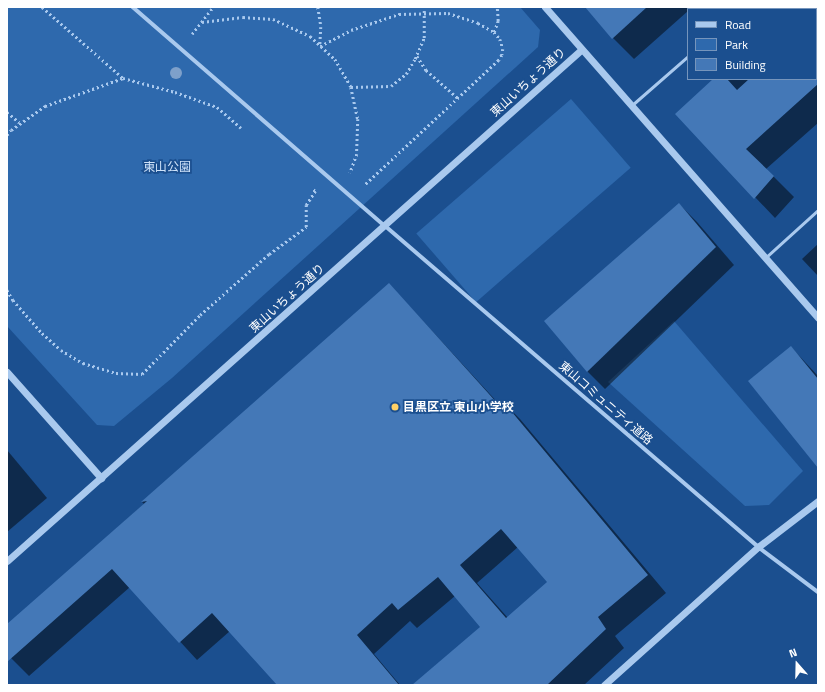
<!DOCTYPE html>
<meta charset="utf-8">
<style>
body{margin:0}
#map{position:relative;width:825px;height:692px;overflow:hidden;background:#1b4f8f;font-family:"Titillium Web","Noto Sans JP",sans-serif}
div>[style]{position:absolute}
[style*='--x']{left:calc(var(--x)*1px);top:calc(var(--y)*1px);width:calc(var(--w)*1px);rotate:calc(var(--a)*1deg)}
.green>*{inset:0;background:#2e69ad;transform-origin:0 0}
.shadow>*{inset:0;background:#0007}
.building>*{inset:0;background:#4478b7}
.path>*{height:2.5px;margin-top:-1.25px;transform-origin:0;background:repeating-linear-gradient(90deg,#a9c9ee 0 2px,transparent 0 5px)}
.service>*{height:3px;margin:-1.5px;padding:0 1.5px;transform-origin:1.5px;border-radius:1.5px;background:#a9c9ee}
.pedestrian>*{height:3.5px;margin:-1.75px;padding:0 1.75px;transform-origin:1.75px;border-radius:1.75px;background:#a9c9ee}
.minor>*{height:4px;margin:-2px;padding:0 2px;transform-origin:2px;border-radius:2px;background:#a9c9ee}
.tertiary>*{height:7px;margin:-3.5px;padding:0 3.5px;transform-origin:3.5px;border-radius:3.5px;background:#a9c9ee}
.trees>*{width:12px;height:12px;margin:-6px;border-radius:50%;background:#7ea0ca}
.dots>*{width:11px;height:11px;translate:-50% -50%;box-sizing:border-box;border:2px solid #1b4f8f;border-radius:50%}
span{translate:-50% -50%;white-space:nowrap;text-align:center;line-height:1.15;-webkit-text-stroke:3.5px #1b4f8f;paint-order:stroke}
.street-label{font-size:12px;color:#fff}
.park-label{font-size:12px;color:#cfe3fa}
.poi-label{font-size:12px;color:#fff;font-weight:700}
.left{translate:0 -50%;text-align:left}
.frame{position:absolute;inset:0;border:8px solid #fff;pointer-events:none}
.legend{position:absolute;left:687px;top:8px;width:130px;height:72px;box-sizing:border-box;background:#1b4f8f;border:1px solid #7695bc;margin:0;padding:5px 7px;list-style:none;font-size:12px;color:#fff}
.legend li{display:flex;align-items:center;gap:8px;height:20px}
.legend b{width:20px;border:1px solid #7695bc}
.north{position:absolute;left:777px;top:644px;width:40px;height:40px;-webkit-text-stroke:3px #1b4f8f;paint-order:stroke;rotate:340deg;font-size:11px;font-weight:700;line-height:16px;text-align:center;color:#fff}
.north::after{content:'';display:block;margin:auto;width:14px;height:18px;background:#fff;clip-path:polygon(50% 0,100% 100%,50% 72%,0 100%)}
</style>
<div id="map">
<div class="green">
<i style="clip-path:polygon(7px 7px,520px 7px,540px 30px,538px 47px,172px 378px,114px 426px,97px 425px,7px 326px)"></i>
<i style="left:571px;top:99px;width:91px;height:205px;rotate:49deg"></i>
<i style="clip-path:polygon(674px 321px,803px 471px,769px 505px,745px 506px,608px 382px)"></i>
</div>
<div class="shadow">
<i style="clip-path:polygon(587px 7px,693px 7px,688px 9px,688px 11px,634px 59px,613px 38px)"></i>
<i style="clip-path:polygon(780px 7px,818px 7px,818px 123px,766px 169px,794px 197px,775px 218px,676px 114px,715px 79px,816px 79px,816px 9px,780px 9px)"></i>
<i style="clip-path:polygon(679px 204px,697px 222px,734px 265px,605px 389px,587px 371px)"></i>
<i style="clip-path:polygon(818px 244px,818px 276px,802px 259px)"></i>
<i style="clip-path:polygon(evenodd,389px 284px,499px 404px,502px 401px,520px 419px,666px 593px,615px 636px,624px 648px,584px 685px,413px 685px,481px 627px,455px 596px,417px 628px,410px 621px,374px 654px,400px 685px,278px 685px,230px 631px,197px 660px,130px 587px,29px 676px,7px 654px,7px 626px,144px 504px,142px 502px,389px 284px,518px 547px,549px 582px,508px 618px,477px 583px,518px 547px)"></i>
<i style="clip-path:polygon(791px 347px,818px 376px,818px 465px)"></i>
<i style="clip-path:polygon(7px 450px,47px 498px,7px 532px)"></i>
</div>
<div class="building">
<i style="clip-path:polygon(585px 7px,647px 7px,612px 39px)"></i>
<i style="clip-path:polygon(713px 79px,727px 79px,737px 90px,749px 79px,818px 79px,818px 84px,746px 149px,774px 176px,754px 199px,675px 114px)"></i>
<i style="clip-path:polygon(679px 203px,716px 247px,587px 372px,544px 321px)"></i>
<i style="clip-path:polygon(evenodd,389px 283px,498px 404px,502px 400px,648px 575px,598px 617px,606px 629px,547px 685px,412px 685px,480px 627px,438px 577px,398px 610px,392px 603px,357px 635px,399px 685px,277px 685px,212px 613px,179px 643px,112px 569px,7px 662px,7px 624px,147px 501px,141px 502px,389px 283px,501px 529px,547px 582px,506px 618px,460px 565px,501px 529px)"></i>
<i style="clip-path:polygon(791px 346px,818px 379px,818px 468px,748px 381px)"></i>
</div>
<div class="path">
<i style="--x:42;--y:7;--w:108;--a:41.2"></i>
<i style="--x:318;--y:7;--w:20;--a:81"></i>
<i style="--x:321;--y:27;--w:18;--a:93"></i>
<i style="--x:202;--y:22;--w:41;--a:-7"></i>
<i style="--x:243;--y:17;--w:30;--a:4"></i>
<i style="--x:273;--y:19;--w:41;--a:24.7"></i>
<i style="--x:310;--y:36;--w:34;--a:43"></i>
<i style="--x:335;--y:59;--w:32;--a:60"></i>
<i style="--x:351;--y:87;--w:33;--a:78"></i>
<i style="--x:358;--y:119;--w:35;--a:92"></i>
<i style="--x:357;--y:154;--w:20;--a:110"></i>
<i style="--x:494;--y:32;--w:12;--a:-70"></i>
<i style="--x:498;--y:21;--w:14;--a:-94"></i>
<i style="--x:192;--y:34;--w:34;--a:-52"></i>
<i style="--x:320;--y:46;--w:35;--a:-27"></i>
<i style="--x:351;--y:30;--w:51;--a:-18.4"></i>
<i style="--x:399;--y:14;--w:49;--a:-1.2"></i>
<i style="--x:448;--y:13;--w:32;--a:18"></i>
<i style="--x:478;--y:23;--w:18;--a:29"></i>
<i style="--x:494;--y:32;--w:9;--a:49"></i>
<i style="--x:500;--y:39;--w:10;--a:73"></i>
<i style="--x:503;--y:49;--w:6;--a:99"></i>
<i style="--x:502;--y:55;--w:6;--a:121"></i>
<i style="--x:499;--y:60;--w:183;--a:137"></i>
<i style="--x:417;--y:56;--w:17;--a:57"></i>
<i style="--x:426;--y:70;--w:43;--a:41.2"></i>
<i style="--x:351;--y:87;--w:40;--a:-1.4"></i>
<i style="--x:391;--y:86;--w:19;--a:-39"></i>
<i style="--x:406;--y:74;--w:17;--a:-59"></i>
<i style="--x:415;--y:59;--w:23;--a:-67"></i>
<i style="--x:424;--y:38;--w:31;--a:-90"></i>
<i style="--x:7;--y:112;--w:16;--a:40"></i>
<i style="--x:7;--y:135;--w:6;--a:-51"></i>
<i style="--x:11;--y:130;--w:42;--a:-35.2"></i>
<i style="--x:45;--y:106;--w:83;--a:-19.7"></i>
<i style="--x:123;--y:78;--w:54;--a:15.1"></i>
<i style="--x:175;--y:92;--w:45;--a:19.7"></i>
<i style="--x:217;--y:107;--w:32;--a:41"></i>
<i style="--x:7;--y:290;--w:12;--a:59"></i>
<i style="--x:13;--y:300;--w:44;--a:48.7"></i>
<i style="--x:42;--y:333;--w:25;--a:42"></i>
<i style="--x:61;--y:350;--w:26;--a:31"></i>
<i style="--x:83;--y:363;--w:34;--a:17"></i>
<i style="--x:116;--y:373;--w:26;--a:2"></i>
<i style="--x:142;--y:374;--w:83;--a:-45.5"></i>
<i style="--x:200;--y:315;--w:92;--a:-41.5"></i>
<i style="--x:269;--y:254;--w:46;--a:-36.1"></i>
<i style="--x:306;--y:227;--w:22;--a:-90"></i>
<i style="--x:306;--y:205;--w:17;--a:-57"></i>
<i style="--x:315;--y:191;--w:2;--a:-153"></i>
</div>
<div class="service">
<i style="--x:742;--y:9;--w:3;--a:-45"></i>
<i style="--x:632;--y:105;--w:74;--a:-41.2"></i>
<i style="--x:765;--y:258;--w:72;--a:-42.2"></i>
</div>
<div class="pedestrian">
<i style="--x:133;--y:7;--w:332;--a:41"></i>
</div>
<div class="minor">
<i style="--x:384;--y:225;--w:494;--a:40.7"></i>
<i style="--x:758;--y:547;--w:75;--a:36.9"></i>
</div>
<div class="tertiary">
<i style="--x:545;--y:7;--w:414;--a:48.7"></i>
<i style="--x:7;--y:372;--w:142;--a:48.4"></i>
<i style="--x:7;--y:561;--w:769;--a:-41.68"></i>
<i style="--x:604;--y:685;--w:207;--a:-41.9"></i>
<i style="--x:758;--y:547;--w:76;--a:-37.5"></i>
</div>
<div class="trees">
<i style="left:176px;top:73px"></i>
</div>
<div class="dots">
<i style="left:395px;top:407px;background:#ffd166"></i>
</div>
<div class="street-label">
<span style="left:528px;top:82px;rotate:-42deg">東山いちょう通り</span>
<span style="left:287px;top:298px;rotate:-42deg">東山いちょう通り</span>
<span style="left:606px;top:403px;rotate:41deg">東山コミュニティ道路</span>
</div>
<div class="park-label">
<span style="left:167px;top:167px">東山公園</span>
</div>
<div class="poi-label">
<span class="left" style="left:403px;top:407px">目黒区立 東山小学校</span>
</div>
<div class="frame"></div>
<ul class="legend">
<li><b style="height:5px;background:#a9c9ee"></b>Road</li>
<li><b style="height:11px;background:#2e69ad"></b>Park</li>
<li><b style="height:11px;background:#4478b7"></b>Building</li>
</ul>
<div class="north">N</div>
</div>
